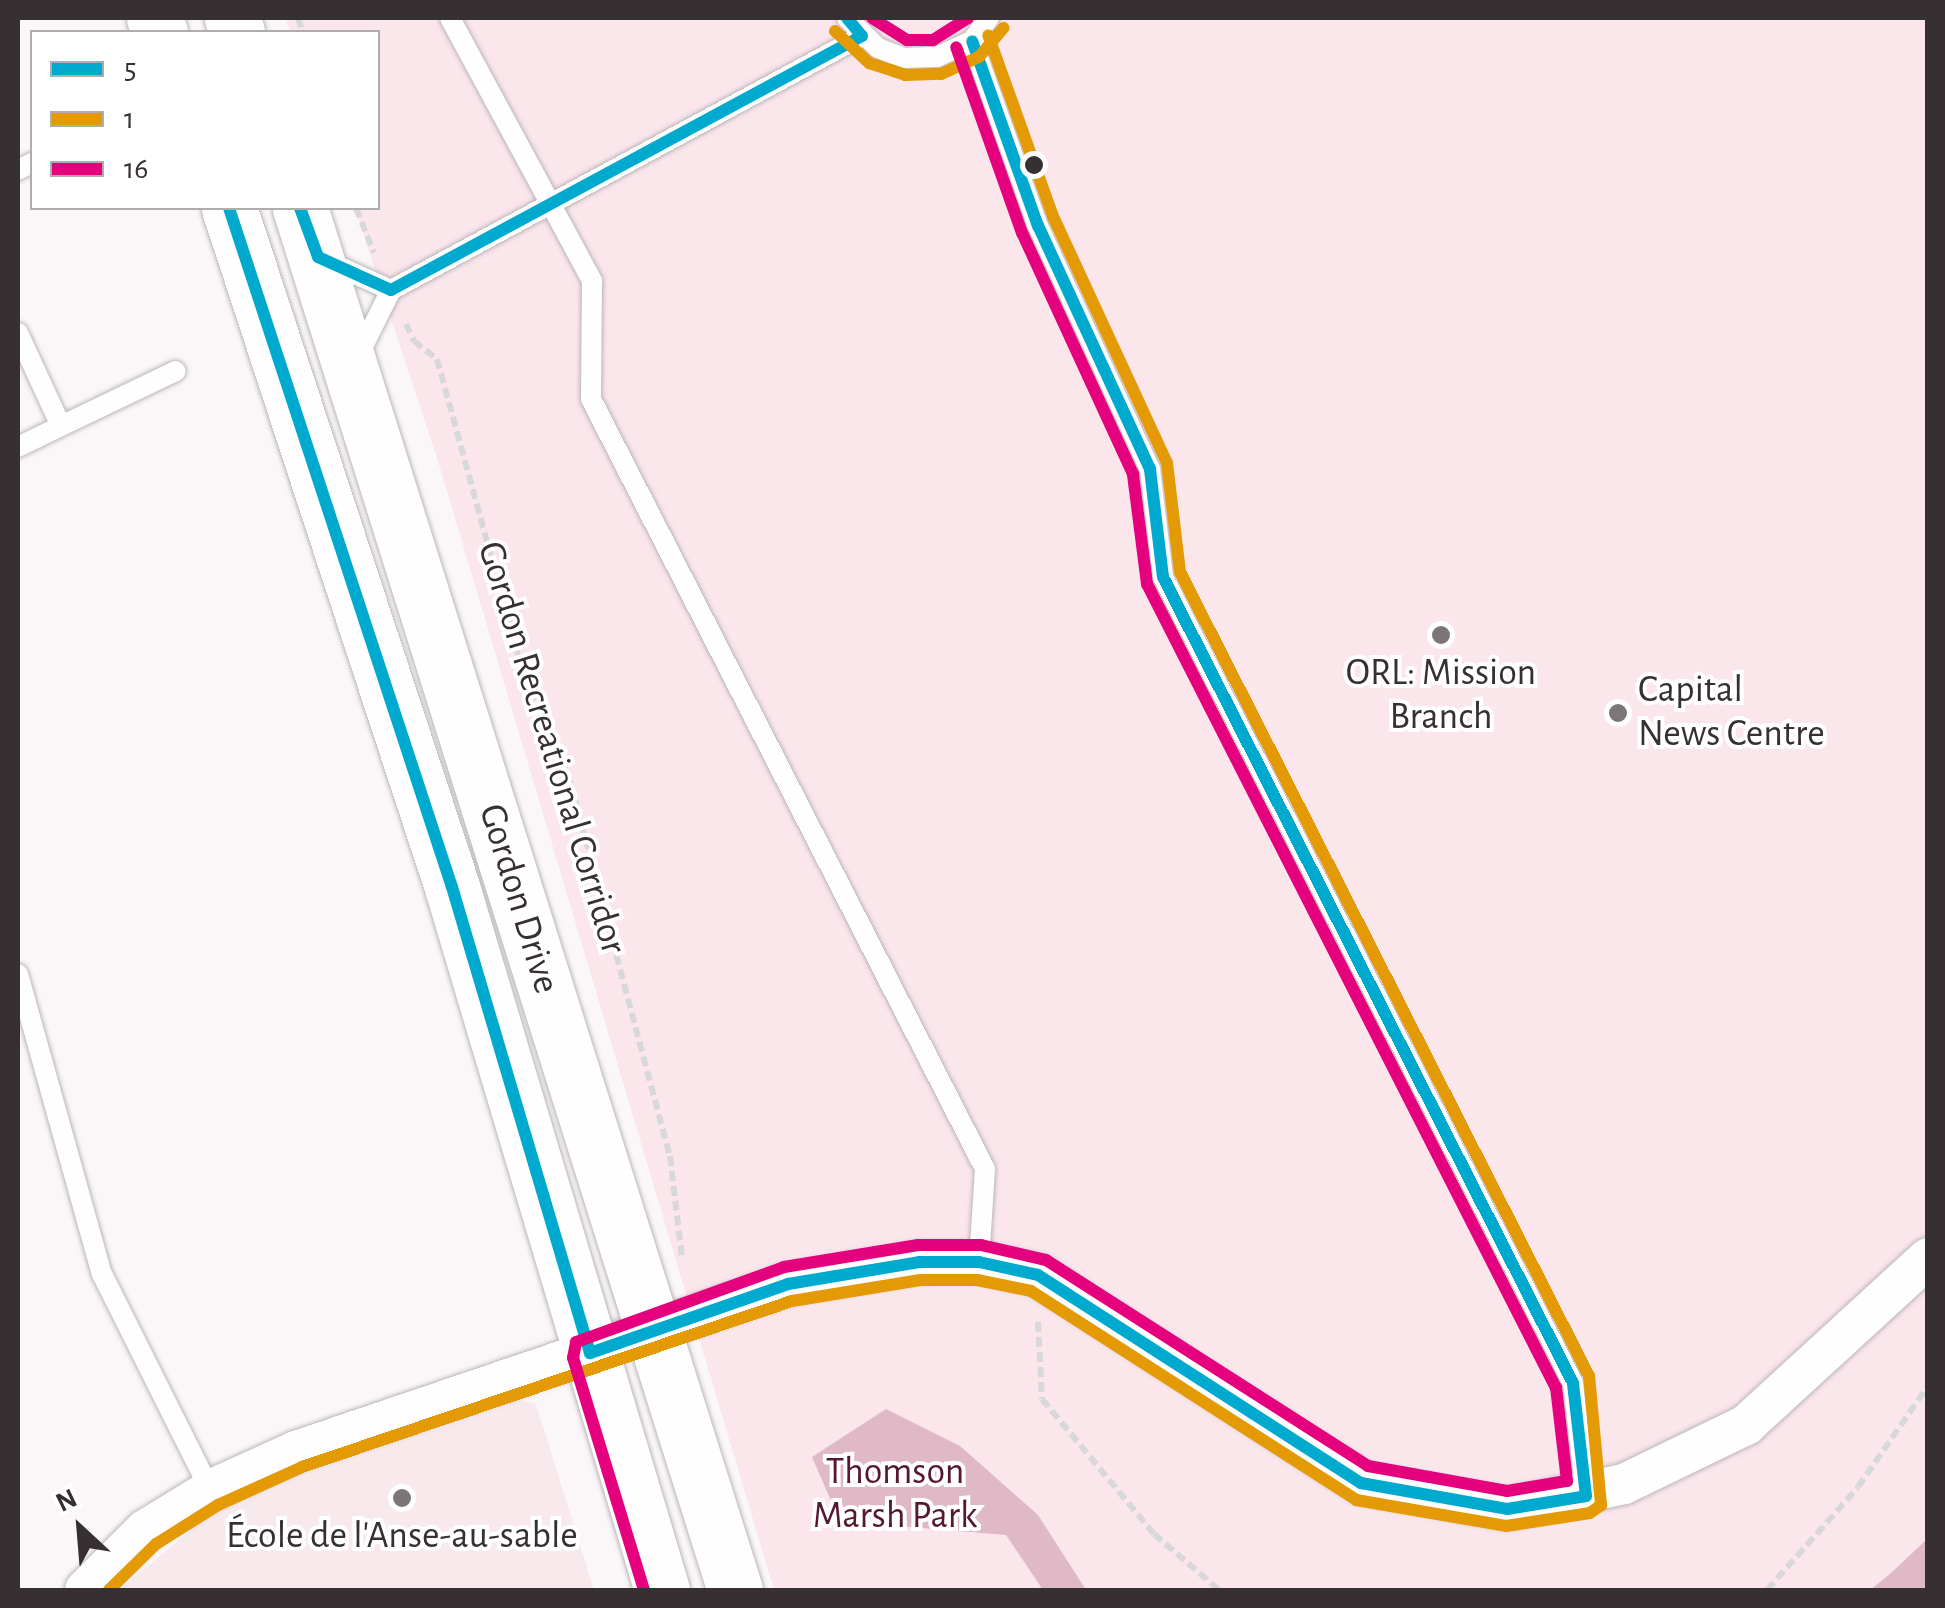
<!DOCTYPE html>
<meta charset="utf-8">
<style>
body{margin:0}
#map{position:relative;width:1945px;height:1608px;overflow:hidden;background:#fbf7f8;font-family:"Alegreya Sans",sans-serif}
div>[style]{position:absolute}
[style*='--x']{left:calc(var(--x)*1px);top:calc(var(--y)*1px);width:calc(var(--w)*1px);rotate:calc(var(--a)*1deg)}
.built>*{inset:0;background:#f8e9ed}
.green>*{inset:0;background:#fbe6ec}
.water>*{inset:0;background:#dfb9c5}
.path>*{height:6px;margin-top:-3px;transform-origin:0;background:repeating-linear-gradient(90deg,#d9d8d8 0 10px,transparent 0 15px)}
.roads{filter:drop-shadow(0 0 2px #bbb6b8) drop-shadow(0 0 2px #bbb6b8)}
.lane>*{height:20px;margin:-10px;padding:0 10px;transform-origin:10px;border-radius:10px;background:#fefefe}
.street>*{height:40px;margin:-20px;padding:0 20px;transform-origin:20px;border-radius:20px;background:#fefefe}
.secondary>*{height:55px;margin:-27.5px;padding:0 27.5px;transform-origin:27.5px;border-radius:27.5px;background:#fefefe}
.bus-1>*{height:12px;margin:-6px;padding:0 6px;transform-origin:6px;border-radius:6px;background:#00a9ce}
.bus-2>*{height:12px;margin:-6px;padding:0 6px;transform-origin:6px;border-radius:6px;background:#e49a05}
.bus-3>*{height:12px;margin:-6px;padding:0 6px;transform-origin:6px;border-radius:6px;background:#e5007d}
.dots>*{width:28px;height:28px;translate:-50% -50%;box-sizing:border-box;border:5px solid #fff;border-radius:50%}
span{translate:-50% -50%;white-space:nowrap;text-align:center;line-height:1.15;-webkit-text-stroke:8px #fff;paint-order:stroke}
.poi-label{font-size:38px;color:#373032}
.left{translate:0 -50%;text-align:left}
.street-label{font-size:38px;color:#373032}
.park-label{font-size:38px;color:#551732}
.frame{position:absolute;inset:0;border:20px solid #373032;pointer-events:none}
.legend{position:absolute;left:30px;top:30px;width:350px;height:180px;box-sizing:border-box;background:#fff;border:2px solid #afacad;margin:0;padding:12px 18px;list-style:none;font-size:30px;color:#373032}
.legend li{display:flex;align-items:center;gap:20px;height:50px}
.legend b{width:50px;border:2px solid #afacad}
.north{position:absolute;left:30px;top:1478px;width:100px;height:100px;-webkit-text-stroke:8px #fff;paint-order:stroke;rotate:334deg;font-size:28px;font-weight:700;line-height:40px;text-align:center;color:#373032}
.north::after{content:'';display:block;margin:auto;width:35px;height:45px;background:#373032;clip-path:polygon(50% 0,100% 100%,50% 72%,0 100%)}
</style>
<div id="map">
<div class="built">
<i style="clip-path:polygon(516px 1399px,536px 1404px,594px 1590px,119px 1590px,208px 1516px,269px 1480px,321px 1458px)"></i>
</div>
<div class="green">
<i style="clip-path:polygon(285px 18px,1927px 18px,1927px 1590px,774px 1590px,441px 471px,355px 208px,378px 208px,378px 32px,291px 32px)"></i>
</div>
<div class="water">
<i style="clip-path:polygon(886px 1409px,960px 1446px,1038px 1515px,1086px 1590px,1043px 1590px,1006px 1535px,886px 1525px,832px 1503px,812px 1457px)"></i>
<i style="clip-path:polygon(1927px 1539px,1927px 1590px,1870px 1590px,1890px 1574px)"></i>
</div>
<div class="path">
<i style="--x:298;--y:18;--w:15;--a:70"></i>
<i style="--x:356;--y:208;--w:48;--a:68.2"></i>
<i style="--x:406;--y:324;--w:19;--a:65"></i>
<i style="--x:414;--y:341;--w:29;--a:38"></i>
<i style="--x:437;--y:359;--w:315;--a:74.7"></i>
<i style="--x:520;--y:663;--w:128;--a:67"></i>
<i style="--x:570;--y:781;--w:388;--a:75.1"></i>
<i style="--x:670;--y:1156;--w:103;--a:83.3"></i>
<i style="--x:1038;--y:1322;--w:77;--a:87"></i>
<i style="--x:1042;--y:1399;--w:175;--a:50.3"></i>
<i style="--x:1154;--y:1534;--w:86;--a:40.7"></i>
<i style="--x:1767;--y:1590;--w:137;--a:-48.5"></i>
<i style="--x:1858;--y:1487;--w:123;--a:-55.3"></i>
</div>
<div class="roads">
<div class="lane">
<i style="--x:450;--y:18;--w:299;--a:61.6"></i>
<i style="--x:592;--y:281;--w:118;--a:90.5"></i>
<i style="--x:591;--y:399;--w:865;--a:62.9"></i>
<i style="--x:985;--y:1169;--w:93;--a:93.7"></i>
<i style="--x:847;--y:18;--w:43;--a:44.1"></i>
<i style="--x:878;--y:48;--w:28;--a:21"></i>
<i style="--x:904;--y:58;--w:33;--a:-2"></i>
<i style="--x:937;--y:57;--w:38;--a:-25"></i>
<i style="--x:972;--y:41;--w:29;--a:-54"></i>
<i style="--x:972;--y:41;--w:196;--a:70.4"></i>
<i style="--x:1038;--y:226;--w:268;--a:65.3"></i>
<i style="--x:1150;--y:469;--w:109;--a:83.1"></i>
<i style="--x:1163;--y:577;--w:904;--a:63.04"></i>
<i style="--x:1573;--y:1383;--w:114;--a:83.4"></i>
<i style="--x:18;--y:170;--w:16;--a:-27"></i>
<i style="--x:324;--y:260;--w:73;--a:24.1"></i>
<i style="--x:18;--y:333;--w:102;--a:65.2"></i>
<i style="--x:61;--y:426;--w:48;--a:154"></i>
<i style="--x:358;--y:356;--w:74;--a:-63.4"></i>
<i style="--x:391;--y:290;--w:535;--a:-28.34"></i>
<i style="--x:61;--y:426;--w:127;--a:-25.6"></i>
<i style="--x:18;--y:974;--w:312;--a:74.4"></i>
<i style="--x:102;--y:1274;--w:241;--a:63.4"></i>
</div>
<div class="street">
<i style="--x:85;--y:1590;--w:85;--a:-45"></i>
<i style="--x:145;--y:1530;--w:76;--a:-31.6"></i>
<i style="--x:210;--y:1490;--w:94;--a:-24.4"></i>
<i style="--x:296;--y:1451;--w:520;--a:-18.75"></i>
<i style="--x:788;--y:1284;--w:133;--a:-9.5"></i>
<i style="--x:919;--y:1262;--w:60;--a:0"></i>
<i style="--x:979;--y:1262;--w:60;--a:12.4"></i>
<i style="--x:1038;--y:1275;--w:384;--a:32.8"></i>
<i style="--x:1361;--y:1483;--w:148;--a:10.1"></i>
<i style="--x:1507;--y:1509;--w:120;--a:-12.1"></i>
<i style="--x:1624;--y:1484;--w:136;--a:-25.8"></i>
<i style="--x:1746;--y:1425;--w:247;--a:-42.5"></i>
</div>
<div class="secondary">
<i style="--x:154;--y:18;--w:15;--a:67"></i>
<i style="--x:232;--y:18;--w:15;--a:70"></i>
<i style="--x:229;--y:208;--w:715;--a:71.82"></i>
<i style="--x:452;--y:887;--w:734;--a:73.37"></i>
<i style="--x:300;--y:208;--w:1449;--a:72.53"></i>
</div>
</div>
<div class="bus-1">
<i style="--x:229;--y:208;--w:715;--a:71.82"></i>
<i style="--x:452;--y:887;--w:486;--a:73.5"></i>
<i style="--x:590;--y:1353;--w:210;--a:-19.2"></i>
<i style="--x:788;--y:1284;--w:133;--a:-9.5"></i>
<i style="--x:919;--y:1262;--w:60;--a:0"></i>
<i style="--x:979;--y:1262;--w:60;--a:12.4"></i>
<i style="--x:1038;--y:1275;--w:384;--a:32.8"></i>
<i style="--x:1361;--y:1483;--w:148;--a:10.1"></i>
<i style="--x:1507;--y:1509;--w:80;--a:-9.3"></i>
<i style="--x:1586;--y:1496;--w:114;--a:-96.6"></i>
<i style="--x:1573;--y:1383;--w:904;--a:-116.96"></i>
<i style="--x:1163;--y:577;--w:109;--a:-96.9"></i>
<i style="--x:1150;--y:469;--w:268;--a:-114.7"></i>
<i style="--x:1038;--y:226;--w:196;--a:-109.6"></i>
<i style="--x:300;--y:208;--w:52;--a:69.8"></i>
<i style="--x:318;--y:257;--w:80;--a:24.3"></i>
<i style="--x:391;--y:290;--w:535;--a:-28.34"></i>
<i style="--x:862;--y:36;--w:23;--a:-130"></i>
</div>
<div class="bus-2">
<i style="--x:835;--y:31;--w:47;--a:43.3"></i>
<i style="--x:869;--y:63;--w:38;--a:18"></i>
<i style="--x:905;--y:75;--w:36;--a:-2"></i>
<i style="--x:941;--y:74;--w:42;--a:-24.1"></i>
<i style="--x:979;--y:57;--w:38;--a:-50"></i>
<i style="--x:109;--y:1590;--w:66;--a:-44.4"></i>
<i style="--x:156;--y:1544;--w:73;--a:-32.2"></i>
<i style="--x:218;--y:1505;--w:92;--a:-24.3"></i>
<i style="--x:302;--y:1467;--w:517;--a:-18.72"></i>
<i style="--x:792;--y:1301;--w:130;--a:-9.3"></i>
<i style="--x:920;--y:1280;--w:57;--a:0"></i>
<i style="--x:977;--y:1280;--w:55;--a:11.5"></i>
<i style="--x:1031;--y:1291;--w:386;--a:32.7"></i>
<i style="--x:1356;--y:1500;--w:152;--a:9.8"></i>
<i style="--x:1506;--y:1526;--w:85;--a:-8.8"></i>
<i style="--x:1590;--y:1513;--w:14;--a:-36"></i>
<i style="--x:1601;--y:1505;--w:130;--a:-95.3"></i>
<i style="--x:1589;--y:1376;--w:902;--a:-116.96"></i>
<i style="--x:1180;--y:572;--w:110;--a:-96.8"></i>
<i style="--x:1167;--y:463;--w:269;--a:-114.8"></i>
<i style="--x:1054;--y:219;--w:195;--a:-109.7"></i>
</div>
<div class="bus-3">
<i style="--x:872;--y:18;--w:41;--a:32.2"></i>
<i style="--x:907;--y:40;--w:26;--a:0"></i>
<i style="--x:933;--y:40;--w:41;--a:-32.2"></i>
<i style="--x:644;--y:1590;--w:243;--a:-107"></i>
<i style="--x:573;--y:1358;--w:16;--a:-79"></i>
<i style="--x:576;--y:1342;--w:221;--a:-19.8"></i>
<i style="--x:784;--y:1267;--w:136;--a:-9.3"></i>
<i style="--x:918;--y:1245;--w:63;--a:0"></i>
<i style="--x:981;--y:1245;--w:67;--a:13"></i>
<i style="--x:1046;--y:1260;--w:382;--a:32.6"></i>
<i style="--x:1368;--y:1466;--w:141;--a:10.2"></i>
<i style="--x:1507;--y:1491;--w:61;--a:-9.5"></i>
<i style="--x:1567;--y:1481;--w:94;--a:-96.7"></i>
<i style="--x:1556;--y:1388;--w:902;--a:-116.96"></i>
<i style="--x:1147;--y:584;--w:111;--a:-97.3"></i>
<i style="--x:1133;--y:474;--w:265;--a:-114.7"></i>
<i style="--x:1022;--y:233;--w:197;--a:-109.5"></i>
</div>
<div class="dots">
<i style="left:1034px;top:165px;background:#373032"></i>
<i style="left:1441px;top:635px;background:#7c7677"></i>
<i style="left:1618px;top:713px;background:#7c7677"></i>
<i style="left:402px;top:1498px;background:#7c7677"></i>
</div>
<div class="poi-label">
<span style="left:1441px;top:696px">ORL: Mission<br>Branch</span>
<span class="left" style="left:1638px;top:713px">Capital<br>News Centre</span>
<span style="left:402px;top:1537px">École de l'Anse-au-sable</span>
</div>
<div class="street-label">
<span style="left:551px;top:748px;rotate:73deg">Gordon Recreational Corridor</span>
<span style="left:518px;top:899px;rotate:73deg">Gordon Drive</span>
</div>
<div class="park-label">
<span style="left:895px;top:1495px">Thomson<br>Marsh Park</span>
</div>
<div class="frame"></div>
<ul class="legend">
<li><b style="height:12px;background:#00a9ce"></b>5</li>
<li><b style="height:12px;background:#e49a05"></b>1</li>
<li><b style="height:12px;background:#e5007d"></b>16</li>
</ul>
<div class="north">N</div>
</div>
